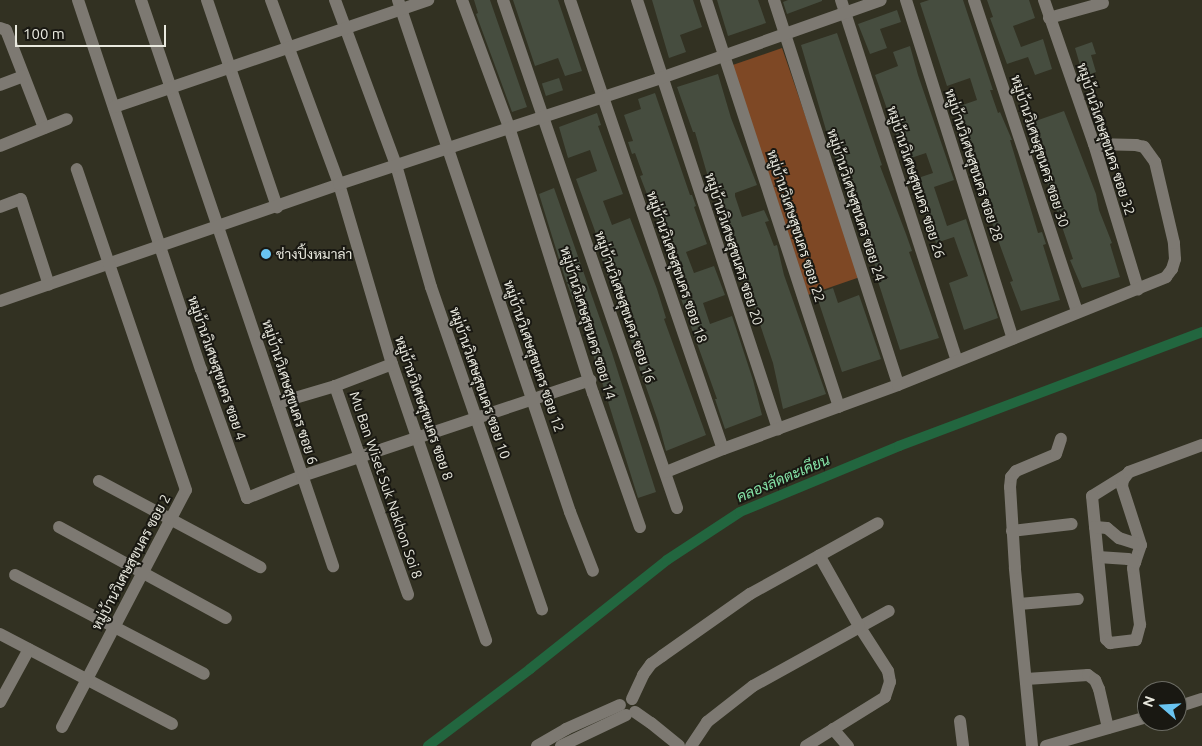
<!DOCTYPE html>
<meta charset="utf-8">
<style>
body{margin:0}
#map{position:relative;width:1202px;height:746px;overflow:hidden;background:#323122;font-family:Ubuntu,Sarabun,sans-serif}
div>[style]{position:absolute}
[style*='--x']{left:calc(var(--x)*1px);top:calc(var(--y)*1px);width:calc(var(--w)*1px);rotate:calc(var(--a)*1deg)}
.green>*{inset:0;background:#7e4825;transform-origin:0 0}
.canal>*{height:10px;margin:-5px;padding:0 5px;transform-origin:5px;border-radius:5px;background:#22663f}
.building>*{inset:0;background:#464d3f;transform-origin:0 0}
.minor>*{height:12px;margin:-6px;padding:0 6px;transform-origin:6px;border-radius:6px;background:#7d7972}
.dots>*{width:14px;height:14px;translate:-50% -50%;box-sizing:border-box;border:2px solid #191812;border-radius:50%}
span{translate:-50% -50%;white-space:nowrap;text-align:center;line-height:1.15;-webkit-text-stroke:4px #191812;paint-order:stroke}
.street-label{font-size:14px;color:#e9e9df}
.poi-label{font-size:14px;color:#e9e9df}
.left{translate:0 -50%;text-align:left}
.water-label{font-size:15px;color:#85e3a7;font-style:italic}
.north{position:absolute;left:1137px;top:681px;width:50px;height:50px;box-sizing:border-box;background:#191812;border:1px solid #6c6c64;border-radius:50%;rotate:289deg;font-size:14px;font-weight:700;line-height:20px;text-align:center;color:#e9e9df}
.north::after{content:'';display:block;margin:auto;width:18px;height:22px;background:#69c4f1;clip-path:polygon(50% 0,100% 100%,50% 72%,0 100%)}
.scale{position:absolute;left:15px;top:25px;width:151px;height:22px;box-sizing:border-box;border:2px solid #e9e9df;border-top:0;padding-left:6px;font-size:15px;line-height:18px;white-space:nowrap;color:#e9e9df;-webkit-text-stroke:4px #191812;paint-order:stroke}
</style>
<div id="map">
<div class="green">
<i style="left:782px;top:48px;width:242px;height:56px;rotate:71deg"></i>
</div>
<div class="canal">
<i style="--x:428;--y:746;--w:128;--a:-37"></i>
<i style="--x:530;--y:669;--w:175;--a:-38.5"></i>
<i style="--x:667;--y:560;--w:87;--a:-33.3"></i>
<i style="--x:740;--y:512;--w:172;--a:-22.5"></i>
<i style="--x:899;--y:446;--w:324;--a:-20.6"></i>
</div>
<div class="building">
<i style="clip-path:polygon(474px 0,490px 0,527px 107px,512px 112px,476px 14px,478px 13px)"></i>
<i style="clip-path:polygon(513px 0,558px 0,582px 71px,565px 76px,558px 58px,535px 66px)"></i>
<i style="clip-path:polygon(652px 0,693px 0,702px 27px,680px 35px,686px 52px,669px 58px)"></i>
<i style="clip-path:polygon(717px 0,758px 0,766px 23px,728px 36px)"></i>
<i style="clip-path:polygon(788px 0,822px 0,822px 1px,787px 14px,783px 2px)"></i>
<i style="clip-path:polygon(929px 0,963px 0,993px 90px,990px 90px,998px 113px,1000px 112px,1012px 140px,1010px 140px,1038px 233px,1042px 232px,1046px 244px,1043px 245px,1060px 300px,1021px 311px,1010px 282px,1013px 281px,994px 229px,989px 211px,991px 211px,983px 189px,981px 190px,974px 162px,954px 108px,977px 100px,970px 78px,947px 86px,920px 3px)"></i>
<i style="clip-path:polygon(987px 0,1029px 0,1035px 18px,1013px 26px,1021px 47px,1043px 39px,1052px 69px,1035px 75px,1028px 57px,1007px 64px,990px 18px,993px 17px)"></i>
<i style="clip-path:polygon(897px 10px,901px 22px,880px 29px,887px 48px,870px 54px,858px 24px)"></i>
<i style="clip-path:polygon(837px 33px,882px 165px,880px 166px,906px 234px,912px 251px,909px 252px,939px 338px,900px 350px,874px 269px,876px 268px,831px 147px,801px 45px)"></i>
<i style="clip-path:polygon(1092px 42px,1096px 54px,1091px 55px,1096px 72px,1080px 78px,1076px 66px,1080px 65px,1075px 48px)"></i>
<i style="clip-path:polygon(910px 46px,918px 75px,954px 180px,934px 187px,947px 226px,966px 219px,998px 318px,964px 330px,949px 283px,968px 276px,960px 254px,954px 237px,936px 243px,912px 180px,933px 173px,926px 153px,905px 160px,875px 75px,898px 66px,893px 52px)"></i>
<i style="clip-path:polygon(718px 74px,731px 118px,757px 185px,735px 193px,735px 196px,742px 217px,764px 210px,769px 221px,765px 222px,774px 246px,777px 245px,784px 275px,826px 394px,783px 409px,773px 363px,747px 286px,745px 287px,741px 275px,713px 183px,710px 184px,695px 132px,693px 132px,677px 87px)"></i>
<i style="left:559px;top:78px;width:13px;height:18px;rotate:72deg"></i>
<i style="clip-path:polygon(655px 93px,690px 195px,692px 195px,696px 206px,694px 207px,707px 244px,686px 252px,694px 273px,714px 266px,725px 295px,703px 303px,710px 324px,732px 316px,753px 380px,762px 415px,725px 429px,715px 399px,717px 399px,680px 296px,682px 295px,660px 228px,640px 176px,643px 175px,635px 153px,632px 154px,628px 142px,633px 141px,624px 115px,641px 109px,638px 99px)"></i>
<i style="clip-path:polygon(1064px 111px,1096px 194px,1099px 210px,1112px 243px,1110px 244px,1120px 277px,1082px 288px,1070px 260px,1073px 259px,1027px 124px)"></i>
<i style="clip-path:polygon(597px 113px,601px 125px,598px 126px,623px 194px,603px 201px,612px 225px,630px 218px,657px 289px,666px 318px,664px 319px,706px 435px,666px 451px,658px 421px,639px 367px,640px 366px,602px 260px,595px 231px,576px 179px,597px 171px,590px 150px,568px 158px,559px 127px)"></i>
<i style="clip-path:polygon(554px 188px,612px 353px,656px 492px,638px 498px,597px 366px,564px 275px,539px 194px)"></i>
<i style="clip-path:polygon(833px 288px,838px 303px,859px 295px,881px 359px,842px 372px,816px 294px)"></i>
</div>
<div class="minor">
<i style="--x:78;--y:0;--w:389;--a:71.6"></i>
<i style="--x:201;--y:369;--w:137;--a:70.4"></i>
<i style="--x:247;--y:498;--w:59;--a:-21.8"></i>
<i style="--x:302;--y:476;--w:304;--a:-18.4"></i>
<i style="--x:141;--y:0;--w:598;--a:71.26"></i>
<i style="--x:207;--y:0;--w:219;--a:71.3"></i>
<i style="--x:271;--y:0;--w:196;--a:69.7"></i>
<i style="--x:339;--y:184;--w:188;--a:73.6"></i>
<i style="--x:392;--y:364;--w:292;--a:71.2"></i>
<i style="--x:335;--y:0;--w:176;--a:69.7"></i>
<i style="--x:396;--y:165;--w:127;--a:74"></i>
<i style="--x:431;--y:287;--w:341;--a:71"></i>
<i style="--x:398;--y:0;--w:540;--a:71.43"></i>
<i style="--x:570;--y:512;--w:63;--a:68.7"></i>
<i style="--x:462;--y:0;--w:135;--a:69.7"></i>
<i style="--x:509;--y:127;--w:279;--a:72.5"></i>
<i style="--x:593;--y:393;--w:142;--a:70.7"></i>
<i style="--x:503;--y:0;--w:537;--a:71.09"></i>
<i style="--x:570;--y:0;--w:474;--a:71.2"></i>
<i style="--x:637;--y:0;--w:452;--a:71.8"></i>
<i style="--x:706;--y:0;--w:428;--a:71.9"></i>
<i style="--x:774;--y:0;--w:404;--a:72.1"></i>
<i style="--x:841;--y:0;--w:379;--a:72.2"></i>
<i style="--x:906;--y:0;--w:355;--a:72.5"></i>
<i style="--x:974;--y:0;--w:329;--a:71.7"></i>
<i style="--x:1044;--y:0;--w:152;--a:70.9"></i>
<i style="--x:1094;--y:144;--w:152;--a:73.1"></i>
<i style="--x:1049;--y:18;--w:56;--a:-15.5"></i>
<i style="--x:0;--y:28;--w:6;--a:18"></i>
<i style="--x:6;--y:30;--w:105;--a:68.8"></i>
<i style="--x:0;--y:85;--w:25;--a:-21"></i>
<i style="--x:114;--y:107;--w:332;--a:-18.8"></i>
<i style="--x:0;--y:146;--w:72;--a:-21.9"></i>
<i style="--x:0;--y:207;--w:22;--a:-21"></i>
<i style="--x:21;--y:199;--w:90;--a:72"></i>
<i style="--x:0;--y:301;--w:359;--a:-19"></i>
<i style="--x:339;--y:184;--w:339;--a:-18.2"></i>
<i style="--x:661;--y:78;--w:233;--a:-19.5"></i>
<i style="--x:335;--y:386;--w:221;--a:70.7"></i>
<i style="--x:278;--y:403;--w:59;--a:-16.6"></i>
<i style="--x:335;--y:386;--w:61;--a:-21.1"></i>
<i style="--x:666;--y:472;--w:61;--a:-22"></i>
<i style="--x:723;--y:449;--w:186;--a:-20.1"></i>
<i style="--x:898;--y:385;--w:289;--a:-21.9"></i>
<i style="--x:1166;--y:277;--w:10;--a:-53"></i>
<i style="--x:1172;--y:269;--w:10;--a:-73"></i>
<i style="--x:1175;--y:259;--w:16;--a:-94"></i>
<i style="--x:1174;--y:243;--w:83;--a:-103.2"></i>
<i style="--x:1155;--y:162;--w:19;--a:-126"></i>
<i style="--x:1144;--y:147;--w:8;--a:-166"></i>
<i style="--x:1136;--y:145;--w:42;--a:-178.6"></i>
<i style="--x:1126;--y:475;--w:40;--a:148"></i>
<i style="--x:1092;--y:496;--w:144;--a:84.4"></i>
<i style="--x:1106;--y:639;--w:6;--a:45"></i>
<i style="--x:1110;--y:643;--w:26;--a:-7"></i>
<i style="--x:1136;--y:640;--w:16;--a:-75"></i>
<i style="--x:1140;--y:625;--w:57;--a:-97"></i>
<i style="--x:1133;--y:568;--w:24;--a:-71"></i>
<i style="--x:1141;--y:545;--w:62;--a:-107.9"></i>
<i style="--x:1122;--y:486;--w:6;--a:-81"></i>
<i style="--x:1123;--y:480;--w:10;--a:-53"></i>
<i style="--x:1129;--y:472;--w:78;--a:-20.3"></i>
<i style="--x:99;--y:481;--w:183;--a:28.1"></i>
<i style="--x:59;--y:527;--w:190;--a:28.6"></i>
<i style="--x:1095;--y:527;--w:12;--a:5"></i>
<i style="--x:1107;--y:528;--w:16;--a:40"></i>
<i style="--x:1119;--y:538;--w:23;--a:18"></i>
<i style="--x:1012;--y:531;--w:60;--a:-6.7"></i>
<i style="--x:1098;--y:557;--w:30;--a:4"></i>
<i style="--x:1128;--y:559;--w:8;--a:23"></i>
<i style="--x:15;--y:575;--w:213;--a:27.6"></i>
<i style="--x:1019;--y:604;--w:59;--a:-4.8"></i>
<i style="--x:0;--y:634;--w:194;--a:27.6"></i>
<i style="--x:1026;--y:679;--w:62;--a:-3.7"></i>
<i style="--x:1088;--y:675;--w:9;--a:36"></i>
<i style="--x:1095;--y:680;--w:10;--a:66"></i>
<i style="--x:1099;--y:689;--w:40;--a:77"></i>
<i style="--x:632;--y:699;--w:26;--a:-65"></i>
<i style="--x:643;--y:675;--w:14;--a:-54"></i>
<i style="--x:651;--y:664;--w:14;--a:-36"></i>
<i style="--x:662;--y:656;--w:108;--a:-35.2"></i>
<i style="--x:750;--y:594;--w:146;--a:-29"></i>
<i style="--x:0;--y:702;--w:60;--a:-61.3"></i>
<i style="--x:1177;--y:707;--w:26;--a:-18"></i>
<i style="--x:635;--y:712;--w:19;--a:35"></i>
<i style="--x:651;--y:723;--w:36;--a:39"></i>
<i style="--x:960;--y:721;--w:25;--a:83"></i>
<i style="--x:62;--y:727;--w:267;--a:-62.4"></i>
<i style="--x:186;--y:490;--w:339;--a:-108.8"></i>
<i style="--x:833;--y:729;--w:23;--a:49"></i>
<i style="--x:537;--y:746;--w:34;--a:-30"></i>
<i style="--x:566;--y:729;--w:59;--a:-24"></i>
<i style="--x:561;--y:746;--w:72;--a:-25.5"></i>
<i style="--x:691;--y:746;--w:29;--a:-56"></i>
<i style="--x:707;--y:722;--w:58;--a:-38"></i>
<i style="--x:753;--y:686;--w:155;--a:-28.9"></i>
<i style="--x:806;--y:746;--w:93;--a:-31.8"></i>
<i style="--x:885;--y:697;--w:16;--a:-72"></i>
<i style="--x:890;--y:682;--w:11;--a:-100"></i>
<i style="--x:888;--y:671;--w:54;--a:-122.8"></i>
<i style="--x:859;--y:626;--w:81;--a:-119.4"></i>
<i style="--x:1032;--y:746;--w:179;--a:-95.5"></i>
<i style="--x:1015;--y:568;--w:81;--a:-93.5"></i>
<i style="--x:1010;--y:487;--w:10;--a:-84"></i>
<i style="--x:1011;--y:477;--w:8;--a:-50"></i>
<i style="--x:1016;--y:471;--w:43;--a:-23"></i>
<i style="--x:1056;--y:454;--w:16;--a:-72"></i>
<i style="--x:1046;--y:746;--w:105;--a:-16"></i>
</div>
<div class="dots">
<i style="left:266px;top:254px;background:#69c4f1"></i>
</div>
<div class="street-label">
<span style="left:1106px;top:139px;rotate:72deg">หมู่บ้านวิเศษสุขนคร ซอย 32</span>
<span style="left:1040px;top:151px;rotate:72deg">หมู่บ้านวิเศษสุขนคร ซอย 30</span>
<span style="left:974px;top:165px;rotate:72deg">หมู่บ้านวิเศษสุขนคร ซอย 28</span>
<span style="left:916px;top:182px;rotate:72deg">หมู่บ้านวิเศษสุขนคร ซอย 26</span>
<span style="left:856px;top:205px;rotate:72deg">หมู่บ้านวิเศษสุขนคร ซอย 24</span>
<span style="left:796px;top:226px;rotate:72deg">หมู่บ้านวิเศษสุขนคร ซอย 22</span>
<span style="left:734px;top:249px;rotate:72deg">หมู่บ้านวิเศษสุขนคร ซอย 20</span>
<span style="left:677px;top:267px;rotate:71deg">หมู่บ้านวิเศษสุขนคร ซอย 18</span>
<span style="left:625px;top:307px;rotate:71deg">หมู่บ้านวิเศษสุขนคร ซอย 16</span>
<span style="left:588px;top:323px;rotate:73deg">หมู่บ้านวิเศษสุขนคร ซอย 14</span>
<span style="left:534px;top:356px;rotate:71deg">หมู่บ้านวิเศษสุขนคร ซอย 12</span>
<span style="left:217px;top:368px;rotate:71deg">หมู่บ้านวิเศษสุขนคร ซอย 4</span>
<span style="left:480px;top:383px;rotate:71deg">หมู่บ้านวิเศษสุขนคร ซอย 10</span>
<span style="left:290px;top:392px;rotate:72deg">หมู่บ้านวิเศษสุขนคร ซอย 6</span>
<span style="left:424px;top:408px;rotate:71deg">หมู่บ้านวิเศษสุขนคร ซอย 8</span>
<span style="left:386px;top:485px;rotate:71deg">Mu Ban Wiset Suk Nakhon Soi 8</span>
<span style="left:131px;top:562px;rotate:-62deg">หมู่บ้านวิเศษสุขนคร ซอย 2</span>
</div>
<div class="poi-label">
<span class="left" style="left:276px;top:254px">ช่างปิ้งหมาล่า</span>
</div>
<div class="water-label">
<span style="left:783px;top:478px;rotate:-23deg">คลองลัดตะเคียน</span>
</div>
<div class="north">N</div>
<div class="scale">100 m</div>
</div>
